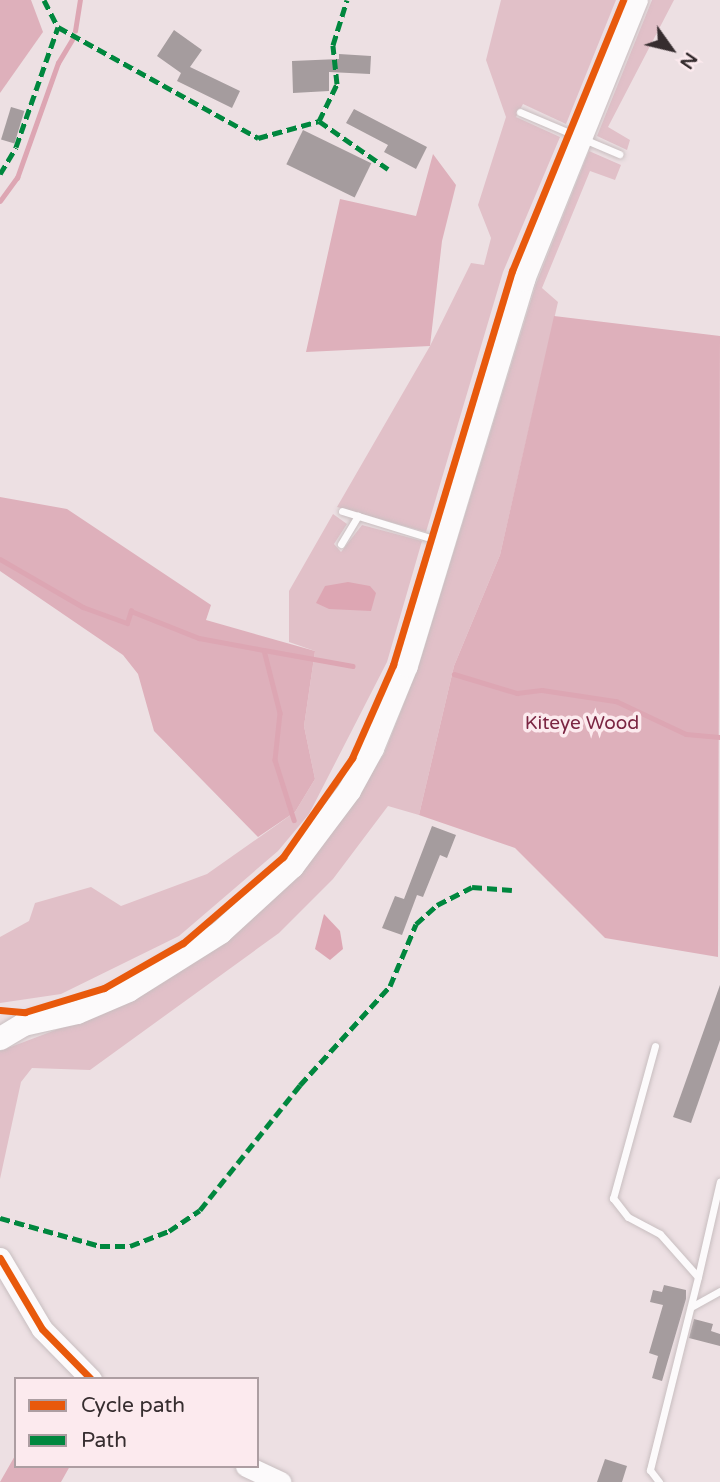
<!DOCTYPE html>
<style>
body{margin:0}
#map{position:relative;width:720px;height:1482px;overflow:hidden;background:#ede0e3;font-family:"Varela Round",sans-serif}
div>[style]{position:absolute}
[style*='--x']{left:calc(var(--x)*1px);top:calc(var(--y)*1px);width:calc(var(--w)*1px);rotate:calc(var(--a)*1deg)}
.green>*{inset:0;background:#e1c0c8}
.forest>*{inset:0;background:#deb0bb}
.water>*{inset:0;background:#dda6b3}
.stream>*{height:4.5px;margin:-2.25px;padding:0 2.25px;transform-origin:2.25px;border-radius:2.25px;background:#dda6b3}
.building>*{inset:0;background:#a59c9e;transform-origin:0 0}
.roads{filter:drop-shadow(0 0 2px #c8bec0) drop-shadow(0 0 2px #c8bec0)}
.lane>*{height:7px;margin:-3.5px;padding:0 3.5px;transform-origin:3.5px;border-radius:3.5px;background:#fcfafb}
.secondary>*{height:21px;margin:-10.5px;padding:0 10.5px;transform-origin:10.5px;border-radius:10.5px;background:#fcfafb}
.primary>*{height:23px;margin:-11.5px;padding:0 11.5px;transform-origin:11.5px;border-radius:11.5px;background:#fcfafb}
.quiet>*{height:5px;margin-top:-2.5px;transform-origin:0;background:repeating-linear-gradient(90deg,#00873e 0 10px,transparent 0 15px)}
.cycleway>*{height:7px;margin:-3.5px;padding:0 3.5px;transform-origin:3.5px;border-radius:3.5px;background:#e8590c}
span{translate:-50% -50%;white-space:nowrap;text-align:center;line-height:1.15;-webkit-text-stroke:7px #fceaee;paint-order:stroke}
.park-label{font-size:19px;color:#7b2542}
.legend{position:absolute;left:14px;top:1377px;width:245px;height:91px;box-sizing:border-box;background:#fceaee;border:2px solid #ad9ea2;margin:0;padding:9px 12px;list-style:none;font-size:21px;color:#362d2f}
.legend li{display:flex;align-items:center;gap:14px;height:35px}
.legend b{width:35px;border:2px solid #ad9ea2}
.north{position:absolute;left:636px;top:14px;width:70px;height:70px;-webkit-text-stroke:5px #fceaee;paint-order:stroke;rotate:124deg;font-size:19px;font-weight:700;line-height:28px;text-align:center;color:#362d2f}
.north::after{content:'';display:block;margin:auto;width:24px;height:32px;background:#362d2f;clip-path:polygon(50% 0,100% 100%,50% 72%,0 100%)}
</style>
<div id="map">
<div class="green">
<i style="clip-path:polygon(501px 0,616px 0,566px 124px,523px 104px,516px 117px,560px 137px,503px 272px,426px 532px,337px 507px,430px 346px,471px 263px,484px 265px,491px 238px,478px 205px,506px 117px,486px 60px)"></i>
<i style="clip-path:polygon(652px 0,674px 0,608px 127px,630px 140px,627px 150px,597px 136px)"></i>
<i style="clip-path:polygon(589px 151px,621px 165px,615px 180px,590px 171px,542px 288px,558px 302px,500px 555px,454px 666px,419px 815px,388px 806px,333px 879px,279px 933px,90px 1070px,32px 1068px,21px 1082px,0 1179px,0 1051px,135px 1000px,228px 940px,301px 873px,384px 754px,418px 668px,536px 284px)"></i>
<i style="clip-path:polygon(333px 514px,347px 524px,334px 544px,341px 552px,362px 525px,422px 541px,387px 662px,309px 814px,278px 851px,179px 936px,61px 994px,0 1003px,0 937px,29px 921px,35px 903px,91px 887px,121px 906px,207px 874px,295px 812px,315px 779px,304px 726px,315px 651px,289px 642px,289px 591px)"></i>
</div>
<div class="forest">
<i style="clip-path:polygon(0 0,31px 0,43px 32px,0 93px)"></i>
<i style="clip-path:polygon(433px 154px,456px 185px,442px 241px,430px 346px,306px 352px,340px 199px,416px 216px)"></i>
<i style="clip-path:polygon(554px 316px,720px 336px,718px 957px,605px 938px,515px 848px,419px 815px,454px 666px,500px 555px)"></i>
<i style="clip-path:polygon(0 497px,67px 509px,211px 605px,206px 620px,315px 651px,304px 726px,315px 779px,295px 812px,258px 837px,154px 731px,138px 674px,123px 655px,0 571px)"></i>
<i style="clip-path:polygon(16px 1454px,16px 1466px,70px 1466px,61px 1482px,0 1482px)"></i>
</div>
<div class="water">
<i style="clip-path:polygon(348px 582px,370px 586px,376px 593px,371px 611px,329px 609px,316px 603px,325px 586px)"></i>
<i style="clip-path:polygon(324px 914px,340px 931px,343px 949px,330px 960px,315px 949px)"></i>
</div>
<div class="stream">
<i style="--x:75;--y:31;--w:31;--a:-81"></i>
<i style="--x:0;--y:201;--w:29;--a:-54"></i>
<i style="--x:17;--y:178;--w:122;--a:-70.4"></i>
<i style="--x:58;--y:63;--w:27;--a:-59"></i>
<i style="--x:0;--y:559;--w:96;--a:30"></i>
<i style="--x:83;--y:607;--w:47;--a:20"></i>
<i style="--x:127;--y:623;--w:13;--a:-72"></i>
<i style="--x:131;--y:611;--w:73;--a:21.7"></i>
<i style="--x:199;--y:638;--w:66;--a:10.5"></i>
<i style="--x:264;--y:650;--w:65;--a:75.7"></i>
<i style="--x:280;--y:713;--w:47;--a:96.1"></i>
<i style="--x:275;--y:760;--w:63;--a:72.4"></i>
<i style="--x:264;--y:650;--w:90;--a:10.2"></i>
<i style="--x:454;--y:674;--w:66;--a:16.8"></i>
<i style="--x:517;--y:693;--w:25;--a:-7"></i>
<i style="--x:542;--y:690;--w:75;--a:8.5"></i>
<i style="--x:616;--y:701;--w:77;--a:25.2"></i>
<i style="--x:686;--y:734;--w:34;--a:5"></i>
</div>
<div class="building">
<i style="clip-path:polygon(174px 30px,202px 50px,190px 67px,240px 91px,232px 108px,177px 81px,181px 73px,157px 56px)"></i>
<i style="clip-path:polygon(339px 54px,371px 56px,370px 74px,329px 72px,329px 91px,293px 93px,292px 61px,339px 59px)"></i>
<i style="left:11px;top:107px;width:14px;height:34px;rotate:17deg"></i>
<i style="clip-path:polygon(354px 109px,427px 147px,416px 169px,384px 152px,388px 145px,346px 123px)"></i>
<i style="left:303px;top:130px;width:76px;height:38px;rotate:26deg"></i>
<i style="clip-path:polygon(432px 826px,456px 835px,447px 858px,440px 855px,423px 897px,417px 895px,402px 935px,382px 928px,395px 896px,404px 899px)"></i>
<i style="clip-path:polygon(720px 985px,720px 1040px,691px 1123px,673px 1117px)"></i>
<i style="clip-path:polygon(664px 1285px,686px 1290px,686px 1299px,662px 1381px,652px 1378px,658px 1356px,649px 1353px,663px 1305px,650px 1302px,653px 1290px,662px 1292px)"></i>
<i style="clip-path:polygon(694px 1319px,713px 1324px,711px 1331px,720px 1334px,720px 1346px,689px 1338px)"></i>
<i style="clip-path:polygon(605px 1459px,627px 1466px,622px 1482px,597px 1482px)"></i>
</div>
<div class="roads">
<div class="lane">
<i style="--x:520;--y:112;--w:108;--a:23"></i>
<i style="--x:342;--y:511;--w:102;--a:17"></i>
<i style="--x:341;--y:544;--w:33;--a:-59"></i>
<i style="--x:655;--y:1046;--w:158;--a:105.4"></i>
<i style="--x:613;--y:1198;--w:24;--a:52"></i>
<i style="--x:628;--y:1217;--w:36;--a:28"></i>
<i style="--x:660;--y:1234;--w:57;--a:48.5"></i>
<i style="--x:698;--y:1277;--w:199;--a:104"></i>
<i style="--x:650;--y:1470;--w:15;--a:53"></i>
<i style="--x:698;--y:1277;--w:98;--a:-77.1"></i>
<i style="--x:691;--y:1307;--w:33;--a:-29"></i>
</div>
<div class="secondary">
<i style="--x:0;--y:1258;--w:82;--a:59.4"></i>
<i style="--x:42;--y:1329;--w:70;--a:45.6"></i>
<i style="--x:246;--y:1466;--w:38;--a:25"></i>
</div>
<div class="primary">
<i style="--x:0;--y:1038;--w:27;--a:-31"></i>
<i style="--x:23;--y:1024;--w:55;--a:-12.5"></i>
<i style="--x:77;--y:1012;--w:56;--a:-23.3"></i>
<i style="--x:128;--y:990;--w:109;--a:-32.2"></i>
<i style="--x:220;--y:932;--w:98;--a:-42.5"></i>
<i style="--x:292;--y:866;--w:95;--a:-53.1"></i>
<i style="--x:349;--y:790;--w:48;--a:-61.3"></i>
<i style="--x:372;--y:748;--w:90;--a:-67.7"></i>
<i style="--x:406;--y:665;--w:403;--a:-73.1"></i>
<i style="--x:523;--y:279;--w:301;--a:-68"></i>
</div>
</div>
<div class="quiet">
<i style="--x:44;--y:0;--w:30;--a:63"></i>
<i style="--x:58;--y:27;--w:229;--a:29"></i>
<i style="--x:258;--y:138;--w:63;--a:-15.6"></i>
<i style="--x:319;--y:121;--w:84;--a:34.8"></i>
<i style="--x:319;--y:121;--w:41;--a:-64.1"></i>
<i style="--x:337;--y:84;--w:39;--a:-96"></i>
<i style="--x:333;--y:45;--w:47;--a:-72.7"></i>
<i style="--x:0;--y:174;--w:31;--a:-59"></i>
<i style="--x:16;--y:147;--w:127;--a:-70.7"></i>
<i style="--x:0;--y:1218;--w:104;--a:15.6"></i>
<i style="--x:100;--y:1246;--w:30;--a:0"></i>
<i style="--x:130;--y:1246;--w:42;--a:-21"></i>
<i style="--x:169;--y:1231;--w:37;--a:-34"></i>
<i style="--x:200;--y:1210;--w:160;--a:-51.3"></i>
<i style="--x:300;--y:1085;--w:134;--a:-47.7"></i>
<i style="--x:390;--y:986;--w:67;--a:-67.2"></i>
<i style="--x:416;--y:924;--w:28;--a:-42"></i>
<i style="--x:437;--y:905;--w:39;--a:-27"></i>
<i style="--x:472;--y:887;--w:40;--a:4.3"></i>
</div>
<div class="cycleway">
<i style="--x:0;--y:1010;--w:25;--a:5"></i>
<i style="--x:25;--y:1012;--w:83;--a:-16.9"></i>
<i style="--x:104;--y:988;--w:91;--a:-29.7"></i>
<i style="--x:183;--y:943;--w:132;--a:-40.7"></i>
<i style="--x:283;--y:857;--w:121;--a:-55.1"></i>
<i style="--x:352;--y:758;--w:102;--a:-66.2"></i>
<i style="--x:393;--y:665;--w:412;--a:-73.2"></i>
<i style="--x:512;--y:271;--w:293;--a:-67.7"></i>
<i style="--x:0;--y:1258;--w:82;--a:59.4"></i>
<i style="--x:42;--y:1329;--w:70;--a:45.6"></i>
</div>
<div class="park-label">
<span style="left:582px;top:724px">Kiteye Wood</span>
</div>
<ul class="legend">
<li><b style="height:9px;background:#e8590c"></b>Cycle path</li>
<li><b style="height:9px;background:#00873e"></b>Path</li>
</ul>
<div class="north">N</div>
</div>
